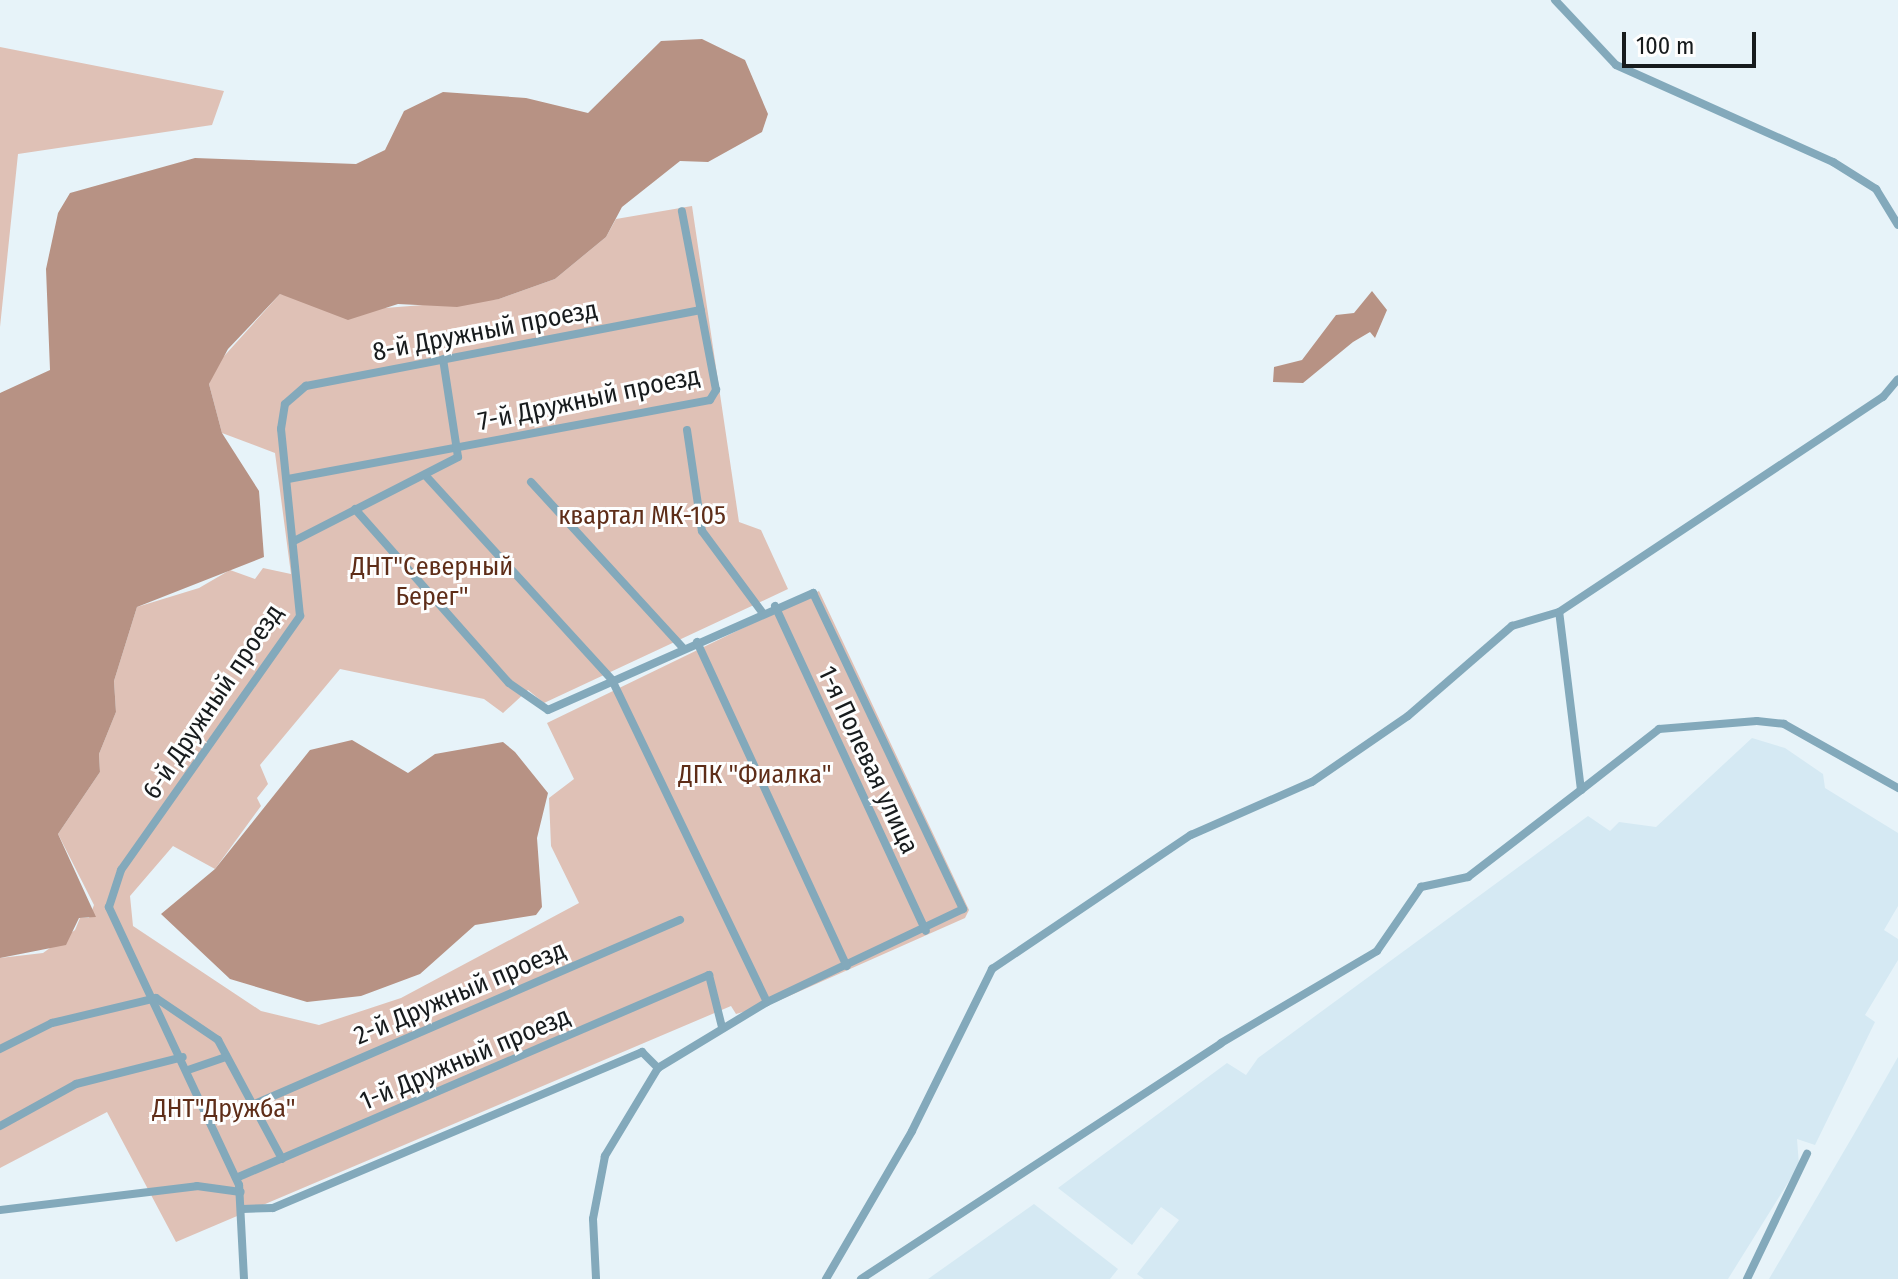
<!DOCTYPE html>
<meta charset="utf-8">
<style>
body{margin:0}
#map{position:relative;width:1898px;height:1279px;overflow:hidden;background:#e7f3f9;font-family:"Fira Sans Condensed",sans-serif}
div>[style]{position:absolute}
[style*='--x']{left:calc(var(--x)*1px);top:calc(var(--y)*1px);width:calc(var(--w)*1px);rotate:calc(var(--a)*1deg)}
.built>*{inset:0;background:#d5e9f3}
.green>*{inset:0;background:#dfc1b6}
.water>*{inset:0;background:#b79284}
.minor>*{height:8px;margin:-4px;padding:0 4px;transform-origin:4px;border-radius:4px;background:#83a9bb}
span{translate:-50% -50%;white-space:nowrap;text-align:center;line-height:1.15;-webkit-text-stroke:6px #fefefe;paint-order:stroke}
.street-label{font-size:26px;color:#171b1d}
.park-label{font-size:26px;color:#5e2d18}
.scale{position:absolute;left:1622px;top:32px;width:134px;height:36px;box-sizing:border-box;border:4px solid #171b1d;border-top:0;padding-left:10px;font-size:24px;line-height:28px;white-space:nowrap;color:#171b1d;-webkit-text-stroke:6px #fefefe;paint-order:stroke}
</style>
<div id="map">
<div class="built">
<i style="clip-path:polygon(1752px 738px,1785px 748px,1823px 774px,1825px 788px,1898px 833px,1898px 906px,1884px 930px,1898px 939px,1898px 960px,1865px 1015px,1875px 1022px,1815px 1145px,1797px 1139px,1799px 1165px,1728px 1279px,1144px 1279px,1137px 1274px,1179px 1220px,1161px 1207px,1132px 1245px,1058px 1188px,1227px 1063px,1246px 1075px,1258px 1058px,1588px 816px,1610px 831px,1619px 822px,1656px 827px)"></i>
<i style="clip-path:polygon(1898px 1057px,1898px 1279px,1769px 1279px,1854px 1134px)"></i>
<i style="clip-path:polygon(1034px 1204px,1118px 1269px,1110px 1279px,928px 1279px)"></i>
</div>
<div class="green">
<i style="clip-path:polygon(0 47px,224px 91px,212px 125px,18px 154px,0 327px)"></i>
<i style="clip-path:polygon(692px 206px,739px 522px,761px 530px,788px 589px,544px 703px,528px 690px,503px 713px,484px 699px,340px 669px,260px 765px,268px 784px,257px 798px,261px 806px,215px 869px,173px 846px,130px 896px,133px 926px,261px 1011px,319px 1025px,401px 998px,579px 903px,551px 846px,549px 798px,574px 779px,547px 723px,819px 591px,969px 910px,965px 918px,771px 1004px,736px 1014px,731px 1006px,176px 1242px,107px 1112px,0 1168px,0 958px,43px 953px,75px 930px,80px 918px,89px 918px,94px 905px,58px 834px,100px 772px,99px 754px,116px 712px,114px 681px,137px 607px,199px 588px,230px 570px,255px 579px,263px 568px,291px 574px,275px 453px,222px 433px,209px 384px,216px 365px,280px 294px,385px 308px,499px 299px,555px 279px,606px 237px,616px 219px)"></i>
</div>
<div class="water">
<i style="clip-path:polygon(702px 39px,745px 60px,768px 114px,762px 132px,708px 162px,680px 161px,622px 207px,606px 237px,555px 279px,499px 299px,457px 307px,398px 304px,348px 320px,280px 294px,228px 349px,209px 384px,222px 433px,259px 491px,264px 557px,137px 607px,114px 681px,116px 712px,99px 754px,100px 772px,58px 834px,96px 917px,79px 918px,66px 945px,0 958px,0 393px,50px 370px,46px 269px,58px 213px,70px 193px,195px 158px,356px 164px,385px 150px,404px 111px,443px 92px,526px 98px,588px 113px,661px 41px)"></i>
<i style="clip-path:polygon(1372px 291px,1387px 310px,1375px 338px,1370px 332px,1353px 342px,1303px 383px,1273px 382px,1274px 367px,1302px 360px,1336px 315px,1354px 313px)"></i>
<i style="clip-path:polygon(352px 740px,408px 773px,435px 754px,503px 742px,515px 752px,548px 793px,537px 838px,542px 907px,536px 915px,475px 925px,420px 974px,361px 996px,307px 1002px,230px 979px,161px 914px,215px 869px,310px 750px)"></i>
</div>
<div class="minor">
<i style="--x:1555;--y:0;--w:89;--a:46.8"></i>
<i style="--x:1616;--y:65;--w:238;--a:24.1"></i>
<i style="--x:1833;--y:162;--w:51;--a:32.1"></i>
<i style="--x:1876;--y:189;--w:42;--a:58.6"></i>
<i style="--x:687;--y:430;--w:102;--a:81.6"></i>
<i style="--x:702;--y:531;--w:101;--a:53.5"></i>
<i style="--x:425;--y:475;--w:277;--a:47.6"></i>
<i style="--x:612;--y:680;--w:357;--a:64.3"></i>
<i style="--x:288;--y:479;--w:429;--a:-10.6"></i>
<i style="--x:710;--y:400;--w:12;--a:-59"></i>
<i style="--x:716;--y:390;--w:182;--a:-100.8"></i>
<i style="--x:531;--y:482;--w:225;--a:47.5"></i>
<i style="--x:355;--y:509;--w:232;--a:48.5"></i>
<i style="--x:509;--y:683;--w:47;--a:34.7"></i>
<i style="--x:548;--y:710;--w:290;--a:-23.8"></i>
<i style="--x:813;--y:593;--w:350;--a:64.6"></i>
<i style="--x:963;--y:909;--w:217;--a:154.6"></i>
<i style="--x:767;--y:1002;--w:127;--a:148.8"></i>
<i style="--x:658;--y:1068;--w:103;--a:121.1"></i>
<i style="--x:605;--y:1156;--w:64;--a:100.8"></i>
<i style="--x:593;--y:1219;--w:60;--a:87.1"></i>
<i style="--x:296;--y:540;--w:182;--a:-27.1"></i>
<i style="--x:458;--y:457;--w:99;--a:-98.7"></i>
<i style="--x:775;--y:606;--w:358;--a:65.1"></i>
<i style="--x:697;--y:642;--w:357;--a:65.2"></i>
<i style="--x:1581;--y:790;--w:99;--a:-38"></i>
<i style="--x:1659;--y:729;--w:98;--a:-4.7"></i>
<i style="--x:1757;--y:721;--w:27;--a:6"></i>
<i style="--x:1784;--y:724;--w:131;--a:29.3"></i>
<i style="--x:0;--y:1049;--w:58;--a:-26.6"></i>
<i style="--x:52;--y:1023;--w:107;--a:-13.5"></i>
<i style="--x:156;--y:998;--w:75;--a:34.1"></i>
<i style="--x:218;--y:1040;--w:135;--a:61.7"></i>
<i style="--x:188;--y:1070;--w:40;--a:-18.9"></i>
<i style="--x:257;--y:1103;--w:461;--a:-23.4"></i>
<i style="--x:0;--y:1126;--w:87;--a:-28.9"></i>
<i style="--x:76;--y:1084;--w:110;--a:-14.2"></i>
<i style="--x:236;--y:1178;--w:515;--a:-23.23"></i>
<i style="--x:709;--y:975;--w:54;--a:76"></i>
<i style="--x:242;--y:1209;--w:31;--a:-2"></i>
<i style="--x:273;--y:1208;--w:401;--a:-22.9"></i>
<i style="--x:642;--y:1052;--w:23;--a:45"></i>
<i style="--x:0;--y:1210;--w:198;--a:-6.9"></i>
<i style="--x:197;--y:1186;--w:44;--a:7.8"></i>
<i style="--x:244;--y:1279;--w:94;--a:-93"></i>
<i style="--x:239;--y:1185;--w:307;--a:-115.1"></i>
<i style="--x:109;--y:907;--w:39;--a:-72"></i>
<i style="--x:121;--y:870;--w:311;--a:-54.8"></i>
<i style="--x:300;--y:616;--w:188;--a:-95.8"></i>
<i style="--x:281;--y:429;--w:25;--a:-81"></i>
<i style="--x:285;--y:404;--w:28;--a:-41"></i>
<i style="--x:306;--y:386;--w:402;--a:-10.9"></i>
<i style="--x:826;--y:1279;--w:171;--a:-59.8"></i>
<i style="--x:912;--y:1131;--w:181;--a:-63.7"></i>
<i style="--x:992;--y:969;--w:240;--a:-34"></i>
<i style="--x:1191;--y:835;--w:132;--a:-23.7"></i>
<i style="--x:1312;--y:782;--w:116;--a:-34.5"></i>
<i style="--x:1408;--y:716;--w:138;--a:-40.9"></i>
<i style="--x:1512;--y:626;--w:49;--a:-16.6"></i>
<i style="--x:1559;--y:612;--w:389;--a:-33.6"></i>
<i style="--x:1883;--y:397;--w:23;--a:-50"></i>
<i style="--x:861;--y:1279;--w:430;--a:-33.2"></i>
<i style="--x:1221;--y:1043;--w:181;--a:-30.5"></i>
<i style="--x:1377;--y:951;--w:78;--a:-55.5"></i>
<i style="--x:1421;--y:887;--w:48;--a:-12"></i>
<i style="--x:1468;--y:877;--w:143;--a:-37.6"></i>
<i style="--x:1581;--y:790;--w:179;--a:-97"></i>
<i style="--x:1747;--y:1279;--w:139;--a:-64.4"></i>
</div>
<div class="street-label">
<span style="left:485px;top:331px;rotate:-11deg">8-й Дружный проезд</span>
<span style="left:589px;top:399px;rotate:-12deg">7-й Дружный проезд</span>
<span style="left:213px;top:702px;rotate:-56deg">6-й Дружный проезд</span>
<span style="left:868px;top:760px;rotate:65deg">1-я Полевая улица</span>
<span style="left:460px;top:993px;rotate:-23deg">2-й Дружный проезд</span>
<span style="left:465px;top:1059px;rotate:-23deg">1-й Дружный проезд</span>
</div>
<div class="park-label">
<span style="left:642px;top:516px">квартал МК-105</span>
<span style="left:432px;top:582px">ДНТ"Северный<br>Берег"</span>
<span style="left:755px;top:775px">ДПК "Фиалка"</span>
<span style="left:224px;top:1109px">ДНТ"Дружба"</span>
</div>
<div class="scale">100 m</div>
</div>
